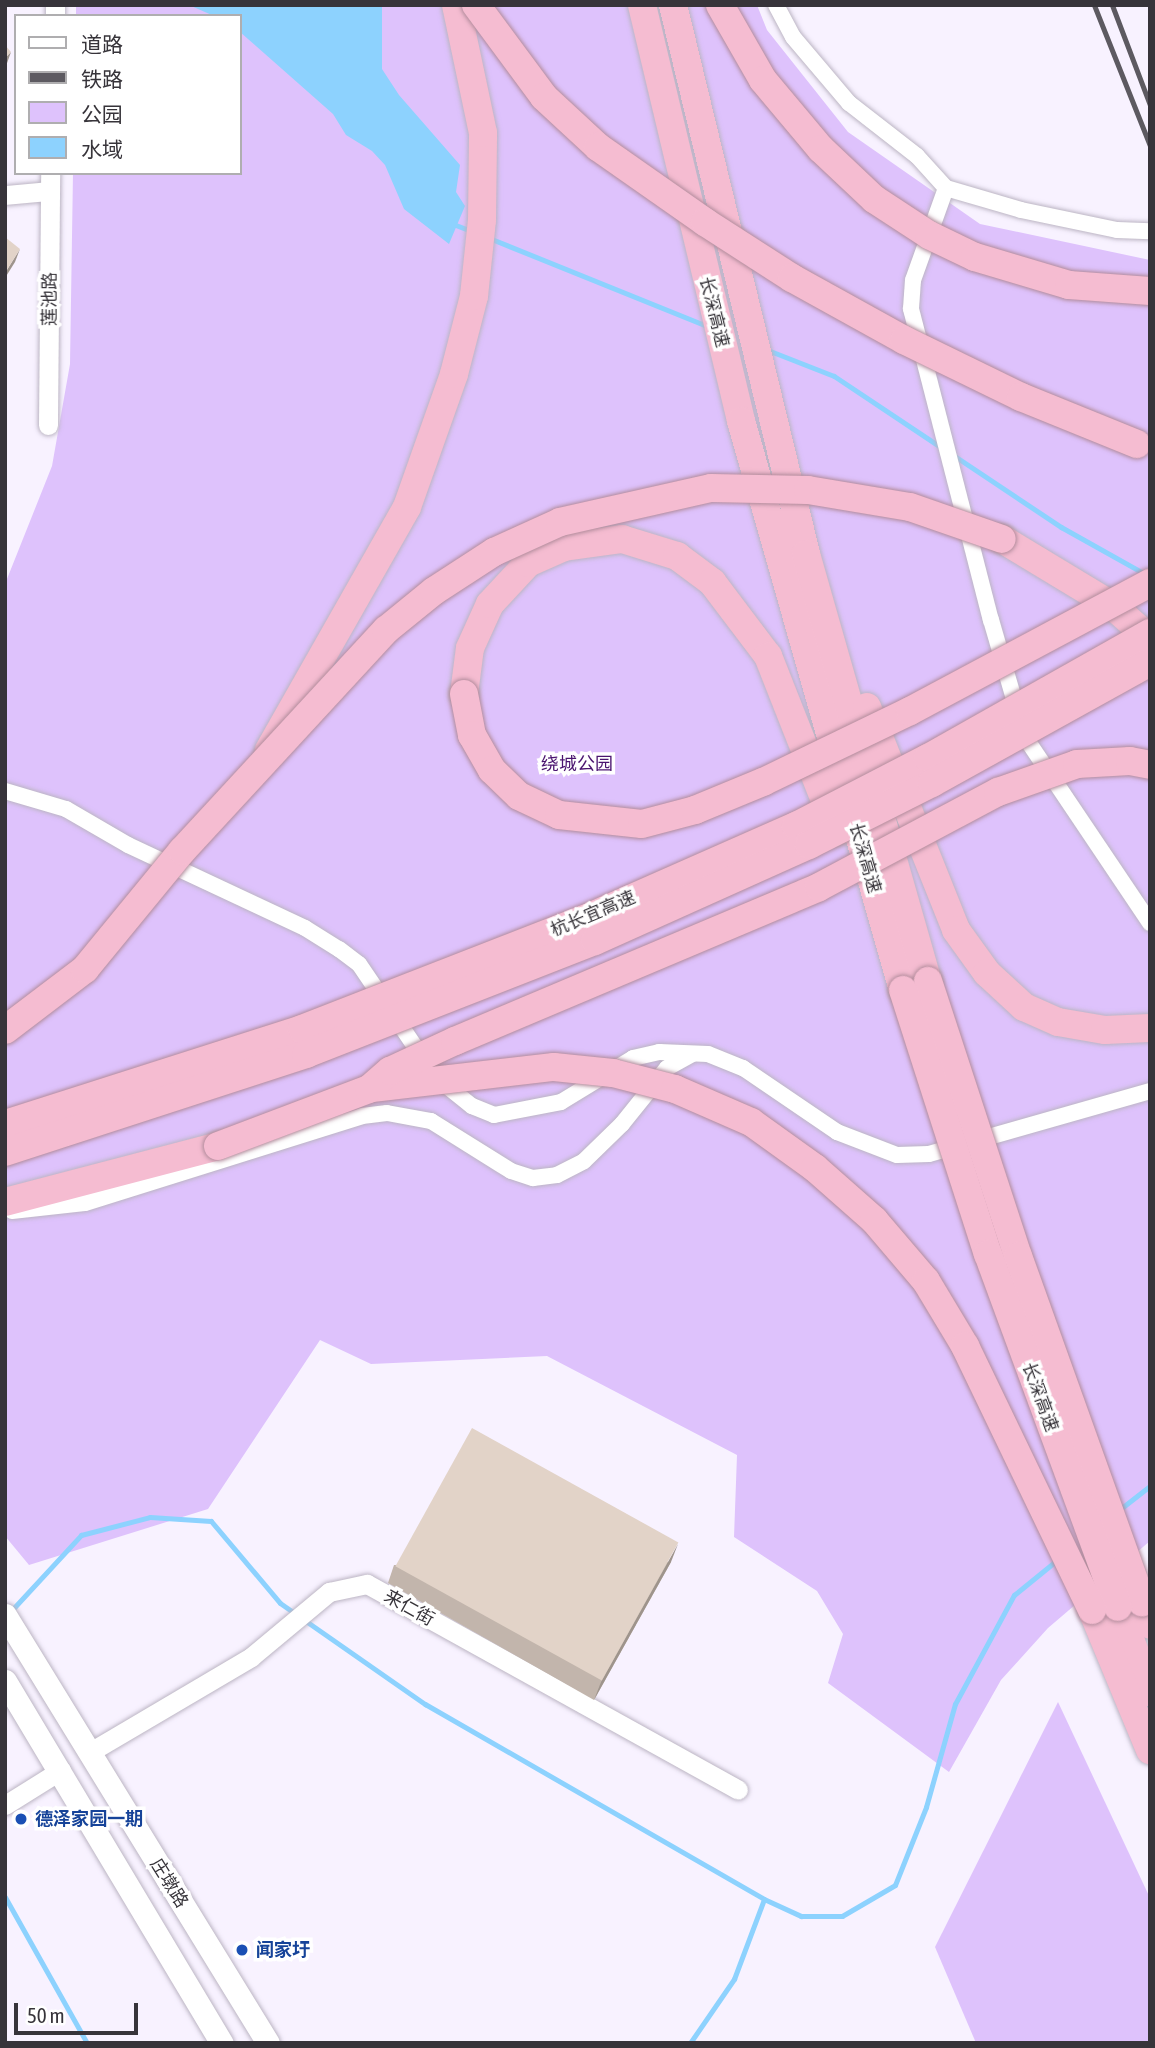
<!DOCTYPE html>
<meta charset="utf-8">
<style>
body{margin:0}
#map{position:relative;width:1155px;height:2048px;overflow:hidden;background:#f8f2ff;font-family:"Asap Condensed","Noto Sans SC",sans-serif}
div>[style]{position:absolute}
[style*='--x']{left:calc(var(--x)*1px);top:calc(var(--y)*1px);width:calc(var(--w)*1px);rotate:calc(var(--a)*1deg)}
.green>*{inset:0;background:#dec2fc}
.water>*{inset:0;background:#8dd2fe}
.stream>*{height:5px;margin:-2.5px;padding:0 2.5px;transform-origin:2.5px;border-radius:2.5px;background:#8dd2fe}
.roads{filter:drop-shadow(0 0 2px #bcb5c4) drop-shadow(0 0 2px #bcb5c4)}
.minor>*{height:16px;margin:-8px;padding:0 8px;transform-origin:8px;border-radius:8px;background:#fff}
.tertiary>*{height:19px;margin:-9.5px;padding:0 9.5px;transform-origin:9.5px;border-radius:9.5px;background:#fff}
.secondary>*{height:23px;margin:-11.5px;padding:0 11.5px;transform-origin:11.5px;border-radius:11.5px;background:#fff}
.motorway>*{height:28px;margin:-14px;padding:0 14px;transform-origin:14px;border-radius:14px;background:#f5bcd1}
.rail>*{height:5px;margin:-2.5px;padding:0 2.5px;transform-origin:2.5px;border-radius:2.5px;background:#5d5a61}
.bridges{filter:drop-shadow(0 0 2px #b28c9c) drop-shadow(0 0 2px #b28c9c)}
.motorway-bridge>*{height:28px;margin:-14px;padding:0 14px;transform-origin:14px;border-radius:14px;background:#f5bcd1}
.wall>*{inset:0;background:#c2b5ac}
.shaded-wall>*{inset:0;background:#9e948c}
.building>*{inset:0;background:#e2d3c8;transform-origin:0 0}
.dots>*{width:19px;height:19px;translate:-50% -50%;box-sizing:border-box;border:4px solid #fff;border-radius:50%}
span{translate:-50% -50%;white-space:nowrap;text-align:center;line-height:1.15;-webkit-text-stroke:7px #fff;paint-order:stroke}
.street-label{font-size:18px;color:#37343a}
.park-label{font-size:18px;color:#4a146f}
.transit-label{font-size:18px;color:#164399;font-weight:700}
.left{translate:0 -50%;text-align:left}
.frame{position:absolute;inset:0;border:7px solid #37343a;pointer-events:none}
.legend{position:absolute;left:14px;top:14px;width:228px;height:161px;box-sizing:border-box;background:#fff;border:2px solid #afaeb0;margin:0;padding:9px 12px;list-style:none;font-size:21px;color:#37343a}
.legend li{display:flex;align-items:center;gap:14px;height:35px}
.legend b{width:35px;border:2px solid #afaeb0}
.scale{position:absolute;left:14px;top:2003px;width:124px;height:32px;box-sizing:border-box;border:4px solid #37343a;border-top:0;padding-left:9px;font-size:21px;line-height:24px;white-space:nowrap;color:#37343a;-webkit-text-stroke:5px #fff;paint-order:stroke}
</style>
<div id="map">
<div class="green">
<i style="clip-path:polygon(76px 5px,757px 5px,767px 30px,848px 132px,980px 224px,1150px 260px,1150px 1541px,1048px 1628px,1001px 1680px,949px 1772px,828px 1683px,843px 1634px,817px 1591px,734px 1537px,737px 1455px,547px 1356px,371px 1364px,320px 1340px,208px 1509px,29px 1565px,5px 1536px,5px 584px,52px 466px,70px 364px,73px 173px,240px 173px,240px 16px,76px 16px)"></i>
<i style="clip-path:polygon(1058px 1702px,1150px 1898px,1150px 2043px,976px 2043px,935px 1947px)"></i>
</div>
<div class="water">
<i style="clip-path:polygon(189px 5px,382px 5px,382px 69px,399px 95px,460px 165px,456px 192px,465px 206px,449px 244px,404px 209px,385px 165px,372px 151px,346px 135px,333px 114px,240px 32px,240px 16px,214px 16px)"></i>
</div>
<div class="stream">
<i style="--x:453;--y:224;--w:22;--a:21"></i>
<i style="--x:489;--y:238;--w:235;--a:22"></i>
<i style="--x:765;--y:349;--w:74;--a:21.4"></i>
<i style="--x:834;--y:376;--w:130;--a:33.7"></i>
<i style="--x:953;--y:455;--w:130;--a:33.7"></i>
<i style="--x:1061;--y:527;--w:98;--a:29.2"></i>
<i style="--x:1119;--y:1510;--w:39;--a:-38"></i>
<i style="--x:10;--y:1612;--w:105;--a:-47.3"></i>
<i style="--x:81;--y:1535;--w:71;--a:-14.6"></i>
<i style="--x:150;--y:1517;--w:61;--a:3.8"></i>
<i style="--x:211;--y:1521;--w:107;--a:49.9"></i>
<i style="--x:280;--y:1603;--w:177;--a:34.9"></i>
<i style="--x:425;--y:1704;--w:391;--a:29.9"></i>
<i style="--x:764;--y:1899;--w:41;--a:24.7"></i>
<i style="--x:801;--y:1916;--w:41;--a:0"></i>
<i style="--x:842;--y:1916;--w:61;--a:-30.3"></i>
<i style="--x:895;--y:1885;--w:84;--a:-68.3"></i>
<i style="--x:926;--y:1807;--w:107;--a:-74.3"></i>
<i style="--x:955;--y:1704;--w:124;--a:-61.6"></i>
<i style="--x:1014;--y:1595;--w:55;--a:-39.1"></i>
<i style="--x:5;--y:1897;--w:167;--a:60.7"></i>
<i style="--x:690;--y:2043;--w:78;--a:-55.5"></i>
<i style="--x:734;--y:1979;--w:85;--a:-69.4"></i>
</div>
<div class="roads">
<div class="minor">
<i style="--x:776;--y:5;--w:36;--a:62"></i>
<i style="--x:793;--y:37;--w:87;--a:49.7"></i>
<i style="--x:849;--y:103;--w:86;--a:37.9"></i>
<i style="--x:917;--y:156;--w:43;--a:47.8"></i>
<i style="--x:946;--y:188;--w:78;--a:16.3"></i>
<i style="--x:1021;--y:210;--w:98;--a:11.8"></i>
<i style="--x:1117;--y:230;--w:33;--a:2"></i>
<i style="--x:946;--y:188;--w:98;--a:109.7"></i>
<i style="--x:913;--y:280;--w:29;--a:94"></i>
<i style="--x:911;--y:309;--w:321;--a:75.6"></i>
<i style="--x:991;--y:620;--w:122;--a:73.8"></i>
<i style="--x:1025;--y:737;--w:224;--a:56.1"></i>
<i style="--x:5;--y:791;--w:64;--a:16.4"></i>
<i style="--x:66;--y:809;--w:72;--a:30.1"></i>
<i style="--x:128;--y:845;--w:195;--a:25.1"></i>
<i style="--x:305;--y:928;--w:40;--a:32"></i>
<i style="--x:339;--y:949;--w:25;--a:37"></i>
<i style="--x:359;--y:964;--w:116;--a:55.9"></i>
<i style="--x:437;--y:1078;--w:45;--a:38.7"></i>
<i style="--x:472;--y:1106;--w:24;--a:22"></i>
<i style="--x:494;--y:1115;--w:68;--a:-11"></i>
<i style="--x:561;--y:1102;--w:84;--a:-31.4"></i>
<i style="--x:633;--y:1058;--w:27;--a:-13"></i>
<i style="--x:659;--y:1052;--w:49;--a:2.3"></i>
<i style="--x:708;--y:1054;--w:38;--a:22"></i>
<i style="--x:743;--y:1068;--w:114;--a:34.2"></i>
<i style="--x:837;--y:1132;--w:64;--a:21"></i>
<i style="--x:897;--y:1155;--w:32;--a:-2"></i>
<i style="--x:929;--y:1154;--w:230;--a:-15.9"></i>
<i style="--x:12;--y:1211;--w:73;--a:-6.3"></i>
<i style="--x:85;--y:1203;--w:290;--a:-17.4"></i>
<i style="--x:362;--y:1116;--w:25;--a:-7"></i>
<i style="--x:387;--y:1113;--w:45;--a:10.3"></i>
<i style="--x:431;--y:1121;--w:94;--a:32"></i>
<i style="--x:511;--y:1171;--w:23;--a:18"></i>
<i style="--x:533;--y:1178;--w:24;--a:-7"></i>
<i style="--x:557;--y:1175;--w:30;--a:-27"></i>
<i style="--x:584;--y:1161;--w:53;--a:-44.2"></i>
<i style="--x:622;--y:1124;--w:72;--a:-51.2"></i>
<i style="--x:667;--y:1068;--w:29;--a:-29"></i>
</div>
<div class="tertiary">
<i style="--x:55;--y:16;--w:11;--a:-90"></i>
<i style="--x:5;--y:195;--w:44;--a:-5.2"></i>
<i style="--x:48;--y:425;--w:252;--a:-89.5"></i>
<i style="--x:90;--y:1752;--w:187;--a:-30.5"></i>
<i style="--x:251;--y:1657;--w:102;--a:-39.8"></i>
<i style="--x:329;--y:1592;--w:39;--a:-12"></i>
<i style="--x:367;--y:1584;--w:424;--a:29"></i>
<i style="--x:5;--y:1805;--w:66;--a:-32"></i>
</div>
<div class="secondary">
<i style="--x:5;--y:1615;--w:502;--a:58.43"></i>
<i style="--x:5;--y:1681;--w:422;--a:59.1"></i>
</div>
<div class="motorway">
<i style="--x:642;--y:5;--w:428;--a:76.6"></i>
<i style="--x:741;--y:421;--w:592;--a:74.11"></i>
<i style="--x:673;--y:5;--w:565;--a:76.38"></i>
<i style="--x:806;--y:554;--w:444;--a:74.1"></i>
<i style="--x:1002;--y:539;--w:130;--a:31.1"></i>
<i style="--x:1113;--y:606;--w:50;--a:41.7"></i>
<i style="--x:464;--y:694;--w:46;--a:-82.6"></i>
<i style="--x:470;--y:648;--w:48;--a:-65.6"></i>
<i style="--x:490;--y:604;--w:56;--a:-47.2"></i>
<i style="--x:528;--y:563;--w:39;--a:-24"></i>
<i style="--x:564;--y:547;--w:59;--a:-7.9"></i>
<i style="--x:622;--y:539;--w:58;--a:17.2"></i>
<i style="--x:677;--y:556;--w:44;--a:36.6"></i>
<i style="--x:712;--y:582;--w:93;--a:52.9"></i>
<i style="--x:768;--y:656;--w:188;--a:68.5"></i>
<i style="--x:867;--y:707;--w:240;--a:68.2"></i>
<i style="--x:956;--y:930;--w:53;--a:54.2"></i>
<i style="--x:987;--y:973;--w:50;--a:42.6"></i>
<i style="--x:1024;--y:1007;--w:37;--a:24"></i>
<i style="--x:1058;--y:1022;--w:48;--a:9.7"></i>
<i style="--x:1105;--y:1030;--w:45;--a:-2.5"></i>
<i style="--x:269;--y:750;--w:279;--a:-60.4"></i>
<i style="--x:407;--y:507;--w:141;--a:-70.5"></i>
<i style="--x:454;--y:374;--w:81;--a:-75.6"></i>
<i style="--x:474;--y:296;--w:76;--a:-84"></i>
<i style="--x:482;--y:220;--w:87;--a:-89.3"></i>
<i style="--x:483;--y:133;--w:131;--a:-101.9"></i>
<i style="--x:5;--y:1202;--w:220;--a:-14.7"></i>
<i style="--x:1142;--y:1602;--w:24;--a:71"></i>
<i style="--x:1118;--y:1607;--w:91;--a:69.4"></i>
<i style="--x:1092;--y:1610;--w:152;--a:67.5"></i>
</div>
</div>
<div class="rail">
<i style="--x:1094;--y:5;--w:152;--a:68.3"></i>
<i style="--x:1112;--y:5;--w:107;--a:69.2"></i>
</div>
<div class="bridges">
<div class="motorway-bridge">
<i style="--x:476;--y:5;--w:114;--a:53.5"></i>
<i style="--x:544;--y:97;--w:74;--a:42.8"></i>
<i style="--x:598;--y:147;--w:131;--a:35"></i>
<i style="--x:705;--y:222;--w:103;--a:32.8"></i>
<i style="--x:792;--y:278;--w:128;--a:29"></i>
<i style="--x:904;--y:340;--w:130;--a:26"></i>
<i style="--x:1021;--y:397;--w:125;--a:22.1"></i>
<i style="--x:720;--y:5;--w:86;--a:60.2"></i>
<i style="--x:763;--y:80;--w:90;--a:50"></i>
<i style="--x:821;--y:149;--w:73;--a:43.3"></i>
<i style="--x:874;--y:199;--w:66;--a:33.2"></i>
<i style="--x:929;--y:235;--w:51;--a:25.6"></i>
<i style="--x:975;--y:257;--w:98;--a:16.6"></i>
<i style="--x:1069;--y:285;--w:81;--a:4.2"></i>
<i style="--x:464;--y:694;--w:42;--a:79"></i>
<i style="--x:472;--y:735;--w:40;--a:60.3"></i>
<i style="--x:492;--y:770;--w:37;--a:44"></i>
<i style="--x:519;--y:796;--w:44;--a:25.4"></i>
<i style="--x:559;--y:815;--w:83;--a:6.2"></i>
<i style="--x:642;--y:824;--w:55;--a:-14.8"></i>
<i style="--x:695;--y:810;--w:74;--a:-22.4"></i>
<i style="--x:763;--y:782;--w:163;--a:-25.8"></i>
<i style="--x:910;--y:711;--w:272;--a:-28.1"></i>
<i style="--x:928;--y:981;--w:289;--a:71.9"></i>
<i style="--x:1018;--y:1256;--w:368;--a:70.3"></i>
<i style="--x:903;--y:990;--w:277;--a:72.2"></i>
<i style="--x:988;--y:1254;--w:376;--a:69.8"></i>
<i style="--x:5;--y:1030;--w:101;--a:-37.3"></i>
<i style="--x:85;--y:969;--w:153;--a:-50.6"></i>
<i style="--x:182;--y:851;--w:301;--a:-47.3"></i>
<i style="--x:386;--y:630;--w:62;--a:-39.1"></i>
<i style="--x:434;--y:591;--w:72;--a:-33"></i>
<i style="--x:494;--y:552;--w:72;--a:-24.4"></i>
<i style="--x:560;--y:522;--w:155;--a:-12.7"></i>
<i style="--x:711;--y:488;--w:97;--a:1.2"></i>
<i style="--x:808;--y:490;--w:103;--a:9.5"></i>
<i style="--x:910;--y:507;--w:97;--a:19.2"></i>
<i style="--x:372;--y:1088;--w:183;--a:-6.6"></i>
<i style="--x:554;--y:1067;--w:59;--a:5.8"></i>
<i style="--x:613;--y:1073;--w:64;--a:14.5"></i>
<i style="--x:675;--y:1089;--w:83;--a:23.5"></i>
<i style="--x:751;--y:1122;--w:79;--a:35.7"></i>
<i style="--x:815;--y:1168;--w:79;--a:41.4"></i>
<i style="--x:874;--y:1220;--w:80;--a:49.6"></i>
<i style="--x:926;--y:1281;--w:76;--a:59"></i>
<i style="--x:965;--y:1346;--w:293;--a:64.3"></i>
<i style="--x:5;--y:1124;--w:312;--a:-17.7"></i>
<i style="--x:302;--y:1029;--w:313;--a:-21.3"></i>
<i style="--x:594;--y:915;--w:221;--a:-23.8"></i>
<i style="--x:796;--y:826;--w:148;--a:-27.3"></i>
<i style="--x:928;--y:758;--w:255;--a:-29.4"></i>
<i style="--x:218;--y:1146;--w:161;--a:-20.7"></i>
<i style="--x:369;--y:1089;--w:28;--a:-41"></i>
<i style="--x:390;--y:1071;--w:72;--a:-24.8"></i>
<i style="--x:455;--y:1041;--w:395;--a:-22.9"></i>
<i style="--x:819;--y:887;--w:203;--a:-28"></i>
<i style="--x:998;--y:792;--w:84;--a:-19.5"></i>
<i style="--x:1077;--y:764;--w:53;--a:-3.2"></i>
<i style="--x:1130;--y:761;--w:20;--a:11"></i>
<i style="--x:5;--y:1152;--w:317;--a:-18"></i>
<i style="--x:306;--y:1054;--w:310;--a:-21.4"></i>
<i style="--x:595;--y:941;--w:235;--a:-24.2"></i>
<i style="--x:809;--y:845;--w:138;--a:-26.8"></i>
<i style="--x:932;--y:783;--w:249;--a:-29"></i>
</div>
</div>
<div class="wall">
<i style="clip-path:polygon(671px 1562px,594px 1700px,388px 1583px,394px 1565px)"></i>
</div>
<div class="shaded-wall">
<i style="clip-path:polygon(11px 52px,6px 66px,5px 67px,5px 58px)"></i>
<i style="clip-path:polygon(20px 249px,15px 262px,5px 278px,5px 273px)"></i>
<i style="clip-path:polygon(678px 1544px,671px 1562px,594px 1700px,601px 1682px)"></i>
</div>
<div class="building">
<i style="clip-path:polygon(5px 45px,11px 52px,5px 58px)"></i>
<i style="clip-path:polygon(5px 237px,20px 249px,5px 273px)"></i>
<i style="left:472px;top:1428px;width:236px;height:158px;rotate:29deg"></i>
</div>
<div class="dots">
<i style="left:21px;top:1819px;background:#1a4fb4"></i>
<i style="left:242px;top:1950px;background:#1a4fb4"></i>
</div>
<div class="street-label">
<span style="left:50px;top:299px;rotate:-90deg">莲池路</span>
<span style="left:714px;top:312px;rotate:76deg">长深高速</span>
<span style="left:865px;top:858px;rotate:74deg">长深高速</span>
<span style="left:593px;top:914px;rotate:-23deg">杭长宜高速</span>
<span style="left:1040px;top:1397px;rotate:70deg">长深高速</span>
<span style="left:409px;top:1608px;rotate:29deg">来仁街</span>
<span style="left:169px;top:1883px;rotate:58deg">庄墩路</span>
</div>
<div class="park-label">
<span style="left:577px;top:764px">绕城公园</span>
</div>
<div class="transit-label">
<span class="left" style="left:35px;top:1819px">德泽家园一期</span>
<span class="left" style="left:256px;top:1950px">闻家圩</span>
</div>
<div class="frame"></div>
<ul class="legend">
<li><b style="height:9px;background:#fff"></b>道路</li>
<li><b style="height:9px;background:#5d5a61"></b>铁路</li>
<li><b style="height:19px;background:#dec2fc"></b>公园</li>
<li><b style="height:19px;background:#8dd2fe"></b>水域</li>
</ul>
<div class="scale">50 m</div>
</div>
